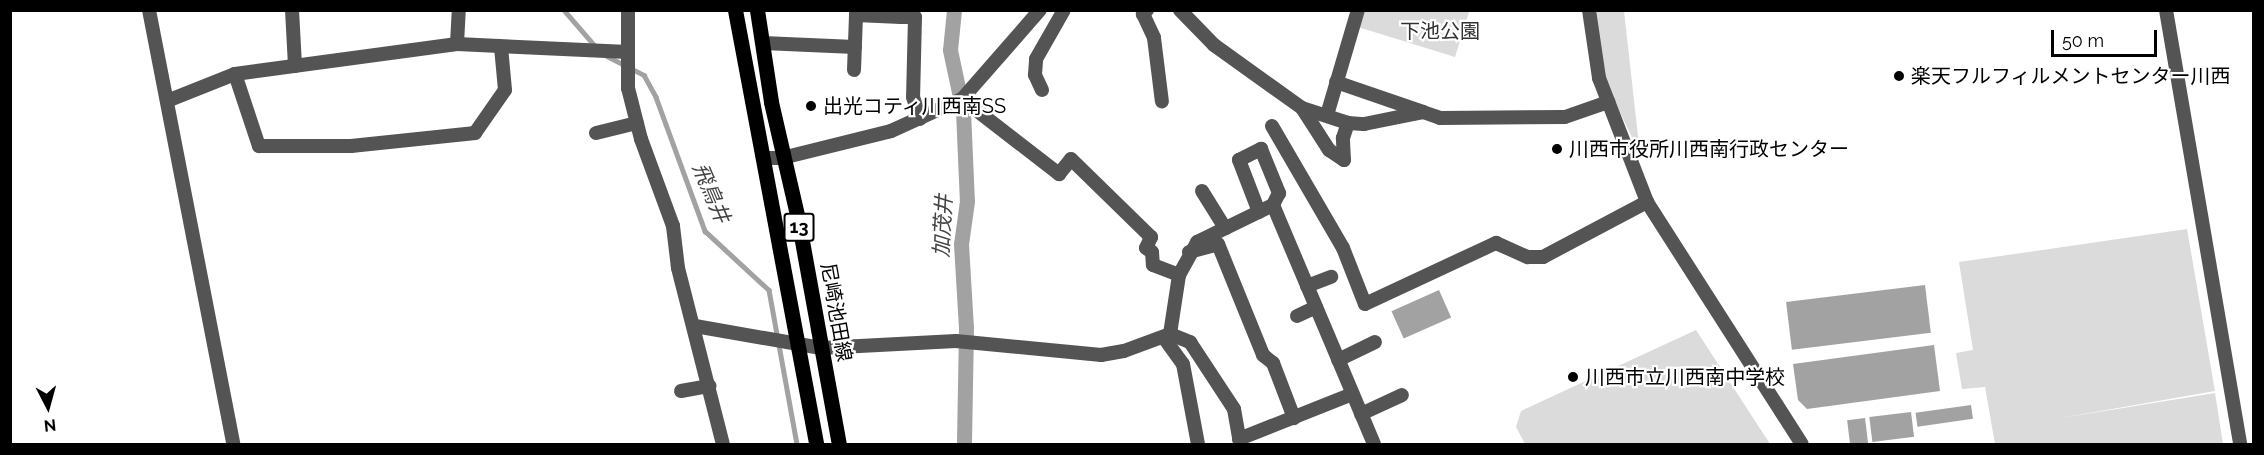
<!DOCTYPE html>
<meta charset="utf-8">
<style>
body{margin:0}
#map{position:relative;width:2264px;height:455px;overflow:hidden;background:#fff;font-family:Raleway,"Noto Sans JP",sans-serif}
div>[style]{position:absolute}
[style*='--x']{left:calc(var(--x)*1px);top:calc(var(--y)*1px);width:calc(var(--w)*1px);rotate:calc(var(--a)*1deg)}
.green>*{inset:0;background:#dbdbdb}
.water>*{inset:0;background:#a2a2a2;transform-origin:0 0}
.stream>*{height:4.5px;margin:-2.25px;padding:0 2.25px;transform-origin:2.25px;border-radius:2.25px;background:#a2a2a2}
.canal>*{height:15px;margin:-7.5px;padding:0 7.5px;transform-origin:7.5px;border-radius:7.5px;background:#a2a2a2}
.minor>*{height:14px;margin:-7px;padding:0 7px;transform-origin:7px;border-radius:7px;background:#545454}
.major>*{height:15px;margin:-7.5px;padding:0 7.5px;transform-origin:7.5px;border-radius:7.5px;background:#000}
.dots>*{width:16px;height:16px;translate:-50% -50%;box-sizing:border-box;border:3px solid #fff;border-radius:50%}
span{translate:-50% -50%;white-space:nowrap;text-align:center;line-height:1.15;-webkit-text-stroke:4.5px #fff;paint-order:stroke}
.shield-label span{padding:2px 4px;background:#fff;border:2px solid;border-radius:4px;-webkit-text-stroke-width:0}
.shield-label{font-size:18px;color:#000;font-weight:700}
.park-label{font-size:20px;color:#323232}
.poi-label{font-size:20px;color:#000}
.left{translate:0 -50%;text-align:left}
.street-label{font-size:20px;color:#000}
.water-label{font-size:21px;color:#434343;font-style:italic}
.frame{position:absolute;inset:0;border:12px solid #000;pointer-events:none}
.north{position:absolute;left:18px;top:377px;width:60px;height:60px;-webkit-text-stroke:4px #fff;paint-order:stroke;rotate:174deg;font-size:16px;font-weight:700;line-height:24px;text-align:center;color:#000}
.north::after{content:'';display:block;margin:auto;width:21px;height:27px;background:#000;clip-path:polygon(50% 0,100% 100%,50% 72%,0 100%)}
.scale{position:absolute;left:2051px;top:30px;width:106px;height:27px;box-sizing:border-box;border:3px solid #000;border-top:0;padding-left:8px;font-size:18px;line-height:21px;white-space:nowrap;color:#000;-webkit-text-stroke:4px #fff;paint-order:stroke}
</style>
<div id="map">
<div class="green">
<i style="clip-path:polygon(1464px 10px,1469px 12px,1455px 57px,1358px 27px,1364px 11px)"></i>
<i style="clip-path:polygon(1594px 11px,1624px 11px,1640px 154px,1603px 77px)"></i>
<i style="clip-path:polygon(2187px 229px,2215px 391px,2055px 419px,2215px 393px,2223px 444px,1995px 444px,1985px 387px,1962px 389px,1956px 353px,1973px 350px,1959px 262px)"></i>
<i style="clip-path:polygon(1696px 330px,1770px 444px,1525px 444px,1516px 427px,1521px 411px)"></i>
</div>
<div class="water">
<i style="left:1925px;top:285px;width:48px;height:140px;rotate:83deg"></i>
<i style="left:1439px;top:290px;width:30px;height:52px;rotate:66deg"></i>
<i style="clip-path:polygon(1934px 345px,1940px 391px,1807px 409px,1798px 400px,1793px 364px)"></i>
<i style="left:1971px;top:405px;width:14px;height:56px;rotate:82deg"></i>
<i style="left:1911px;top:412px;width:25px;height:42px;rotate:83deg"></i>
<i style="left:1865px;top:418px;width:26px;height:18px;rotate:83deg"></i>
</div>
<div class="stream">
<i style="--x:564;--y:10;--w:49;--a:49.1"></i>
<i style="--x:607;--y:56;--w:42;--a:27.2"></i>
<i style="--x:644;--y:75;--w:25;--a:61"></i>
<i style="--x:656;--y:97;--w:143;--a:69.9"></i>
<i style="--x:705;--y:231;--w:87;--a:42.7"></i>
<i style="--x:769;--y:290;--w:157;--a:79.7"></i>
</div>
<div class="canal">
<i style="--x:954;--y:10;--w:40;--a:95.7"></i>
<i style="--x:950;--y:50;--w:62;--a:78"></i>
<i style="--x:963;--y:111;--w:90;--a:87.5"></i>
<i style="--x:967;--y:201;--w:43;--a:97.9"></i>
<i style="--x:961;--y:244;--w:84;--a:86.6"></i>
<i style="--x:966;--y:328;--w:116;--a:91"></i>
</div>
<div class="minor">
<i style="--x:149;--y:10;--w:442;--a:79"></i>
<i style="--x:292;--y:10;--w:56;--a:86.9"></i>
<i style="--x:628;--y:10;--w:78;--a:90"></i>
<i style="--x:628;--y:88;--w:53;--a:75.7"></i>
<i style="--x:641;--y:139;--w:93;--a:69.8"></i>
<i style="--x:673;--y:226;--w:42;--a:83.2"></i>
<i style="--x:678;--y:268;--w:182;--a:75.7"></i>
<i style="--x:856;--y:10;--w:5;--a:90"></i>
<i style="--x:856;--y:15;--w:45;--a:2.5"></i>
<i style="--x:902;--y:10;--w:7;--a:98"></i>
<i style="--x:901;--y:17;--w:14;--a:0"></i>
<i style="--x:915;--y:17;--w:80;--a:91.4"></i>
<i style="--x:913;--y:97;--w:23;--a:72"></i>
<i style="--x:1147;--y:10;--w:6;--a:135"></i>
<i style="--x:1143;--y:14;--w:26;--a:65"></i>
<i style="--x:1154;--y:38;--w:64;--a:82.9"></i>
<i style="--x:1180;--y:10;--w:49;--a:45.8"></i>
<i style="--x:1214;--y:45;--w:108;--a:35.6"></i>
<i style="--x:1302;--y:108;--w:50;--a:57.3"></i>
<i style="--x:1329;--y:150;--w:18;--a:34"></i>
<i style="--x:1344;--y:160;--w:22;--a:-93"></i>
<i style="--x:1343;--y:138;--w:16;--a:-72"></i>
<i style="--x:1348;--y:123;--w:48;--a:-161.9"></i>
<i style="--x:1589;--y:10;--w:69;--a:81.6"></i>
<i style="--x:1599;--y:78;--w:133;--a:68.8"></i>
<i style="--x:1647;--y:202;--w:287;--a:57.4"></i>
<i style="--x:2166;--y:10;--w:440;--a:80.3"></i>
<i style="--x:763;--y:43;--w:92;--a:2.5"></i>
<i style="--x:457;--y:44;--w:34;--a:-87"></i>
<i style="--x:854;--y:70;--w:55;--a:-87.9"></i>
<i style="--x:235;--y:74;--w:76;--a:71.6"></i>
<i style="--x:259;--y:146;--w:92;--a:0"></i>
<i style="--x:351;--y:146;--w:125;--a:-6"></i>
<i style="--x:475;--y:133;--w:52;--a:-55.1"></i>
<i style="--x:505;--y:90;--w:43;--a:-95.3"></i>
<i style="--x:1336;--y:82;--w:92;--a:19"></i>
<i style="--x:1042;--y:90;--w:17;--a:-115"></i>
<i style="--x:1035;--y:75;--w:16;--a:-86"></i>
<i style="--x:1036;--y:59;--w:56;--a:-60.3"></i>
<i style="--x:962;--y:99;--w:123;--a:37.7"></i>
<i style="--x:1059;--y:174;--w:19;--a:-51"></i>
<i style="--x:1071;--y:159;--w:112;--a:44.3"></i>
<i style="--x:1151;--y:237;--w:12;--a:114"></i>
<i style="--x:1146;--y:248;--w:7;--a:34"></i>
<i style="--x:1152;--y:252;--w:13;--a:86"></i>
<i style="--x:1153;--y:265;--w:28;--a:21"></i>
<i style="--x:167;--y:101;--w:73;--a:-21.7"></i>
<i style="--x:235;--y:74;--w:224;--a:-7.7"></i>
<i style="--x:457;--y:44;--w:171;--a:2.7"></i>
<i style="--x:1327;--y:115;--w:109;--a:-73.6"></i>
<i style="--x:1348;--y:123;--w:16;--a:4"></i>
<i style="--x:1364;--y:124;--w:60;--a:-11.5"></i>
<i style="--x:1423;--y:112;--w:18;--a:19"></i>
<i style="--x:1440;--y:118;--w:125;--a:-0.5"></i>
<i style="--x:1565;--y:117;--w:46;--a:-19.2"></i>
<i style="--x:1272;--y:126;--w:141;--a:59.8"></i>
<i style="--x:1343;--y:248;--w:60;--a:68.6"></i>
<i style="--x:1365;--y:304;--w:145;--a:-25"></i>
<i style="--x:1496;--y:243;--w:35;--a:24"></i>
<i style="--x:1528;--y:257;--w:15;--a:0"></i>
<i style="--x:1543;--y:257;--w:118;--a:-27.9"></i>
<i style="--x:596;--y:133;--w:42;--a:-13.7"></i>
<i style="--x:763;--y:158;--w:19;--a:0"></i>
<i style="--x:782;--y:158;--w:112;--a:-13.9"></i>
<i style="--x:891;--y:131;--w:78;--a:-24.3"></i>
<i style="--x:962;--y:99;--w:118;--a:-48.8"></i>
<i style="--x:1202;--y:191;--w:44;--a:58.1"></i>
<i style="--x:1259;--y:212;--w:56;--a:-111"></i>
<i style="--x:1239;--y:160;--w:25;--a:-27"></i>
<i style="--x:1261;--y:149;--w:48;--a:67.8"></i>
<i style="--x:1279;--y:193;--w:13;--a:117"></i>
<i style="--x:1189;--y:252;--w:30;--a:-15"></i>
<i style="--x:1218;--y:244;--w:120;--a:67.9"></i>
<i style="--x:1263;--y:355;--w:13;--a:39"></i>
<i style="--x:1273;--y:363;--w:59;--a:69.1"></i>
<i style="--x:1307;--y:286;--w:26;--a:-21"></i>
<i style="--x:1297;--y:316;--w:21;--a:-25"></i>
<i style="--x:695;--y:326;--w:128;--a:9.9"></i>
<i style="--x:821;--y:348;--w:135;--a:-3"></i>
<i style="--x:956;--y:341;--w:146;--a:5.5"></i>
<i style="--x:1101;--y:355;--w:23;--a:-10"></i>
<i style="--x:1124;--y:351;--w:49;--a:-20.3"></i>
<i style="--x:1170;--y:334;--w:60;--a:-81.3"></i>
<i style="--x:1179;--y:275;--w:38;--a:-61"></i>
<i style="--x:1197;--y:242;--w:85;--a:-26"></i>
<i style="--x:1273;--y:205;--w:259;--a:67.1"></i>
<i style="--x:1170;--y:334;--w:22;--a:22"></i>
<i style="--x:1190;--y:342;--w:80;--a:56.7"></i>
<i style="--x:1234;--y:409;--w:36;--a:80"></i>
<i style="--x:1164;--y:338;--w:32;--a:54"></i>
<i style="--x:1183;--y:364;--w:81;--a:79.4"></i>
<i style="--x:1338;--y:360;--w:41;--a:-25.9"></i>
<i style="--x:681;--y:391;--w:29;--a:-10"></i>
<i style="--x:1361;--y:414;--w:45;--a:-24.9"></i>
<i style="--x:1239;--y:439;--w:122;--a:-21.7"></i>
</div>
<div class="major">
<i style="--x:735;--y:10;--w:441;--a:79.4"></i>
<i style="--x:757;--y:10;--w:93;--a:81.3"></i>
<i style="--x:771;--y:102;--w:120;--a:77"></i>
<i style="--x:798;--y:219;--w:229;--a:79.7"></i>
</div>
<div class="dots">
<i style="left:1899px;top:76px;background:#000"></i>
<i style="left:811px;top:106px;background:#000"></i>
<i style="left:1557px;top:149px;background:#000"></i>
<i style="left:1573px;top:377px;background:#000"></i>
</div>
<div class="shield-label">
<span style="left:799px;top:227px">13</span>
</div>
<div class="park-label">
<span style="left:1440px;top:31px">下池公園</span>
</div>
<div class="poi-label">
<span class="left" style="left:1911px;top:76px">楽天フルフィルメントセンター川西</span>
<span class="left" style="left:823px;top:106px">出光コティ川西南SS</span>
<span class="left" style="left:1569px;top:149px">川西市役所川西南行政センター</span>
<span class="left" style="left:1585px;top:377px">川西市立川西南中学校</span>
</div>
<div class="street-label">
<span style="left:836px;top:312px;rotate:80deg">尼崎池田線</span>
</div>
<div class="water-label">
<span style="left:711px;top:193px;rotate:67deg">飛鳥井</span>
<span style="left:943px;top:226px;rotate:-87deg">加茂井</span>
</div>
<div class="frame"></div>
<div class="north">N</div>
<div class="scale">50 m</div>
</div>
